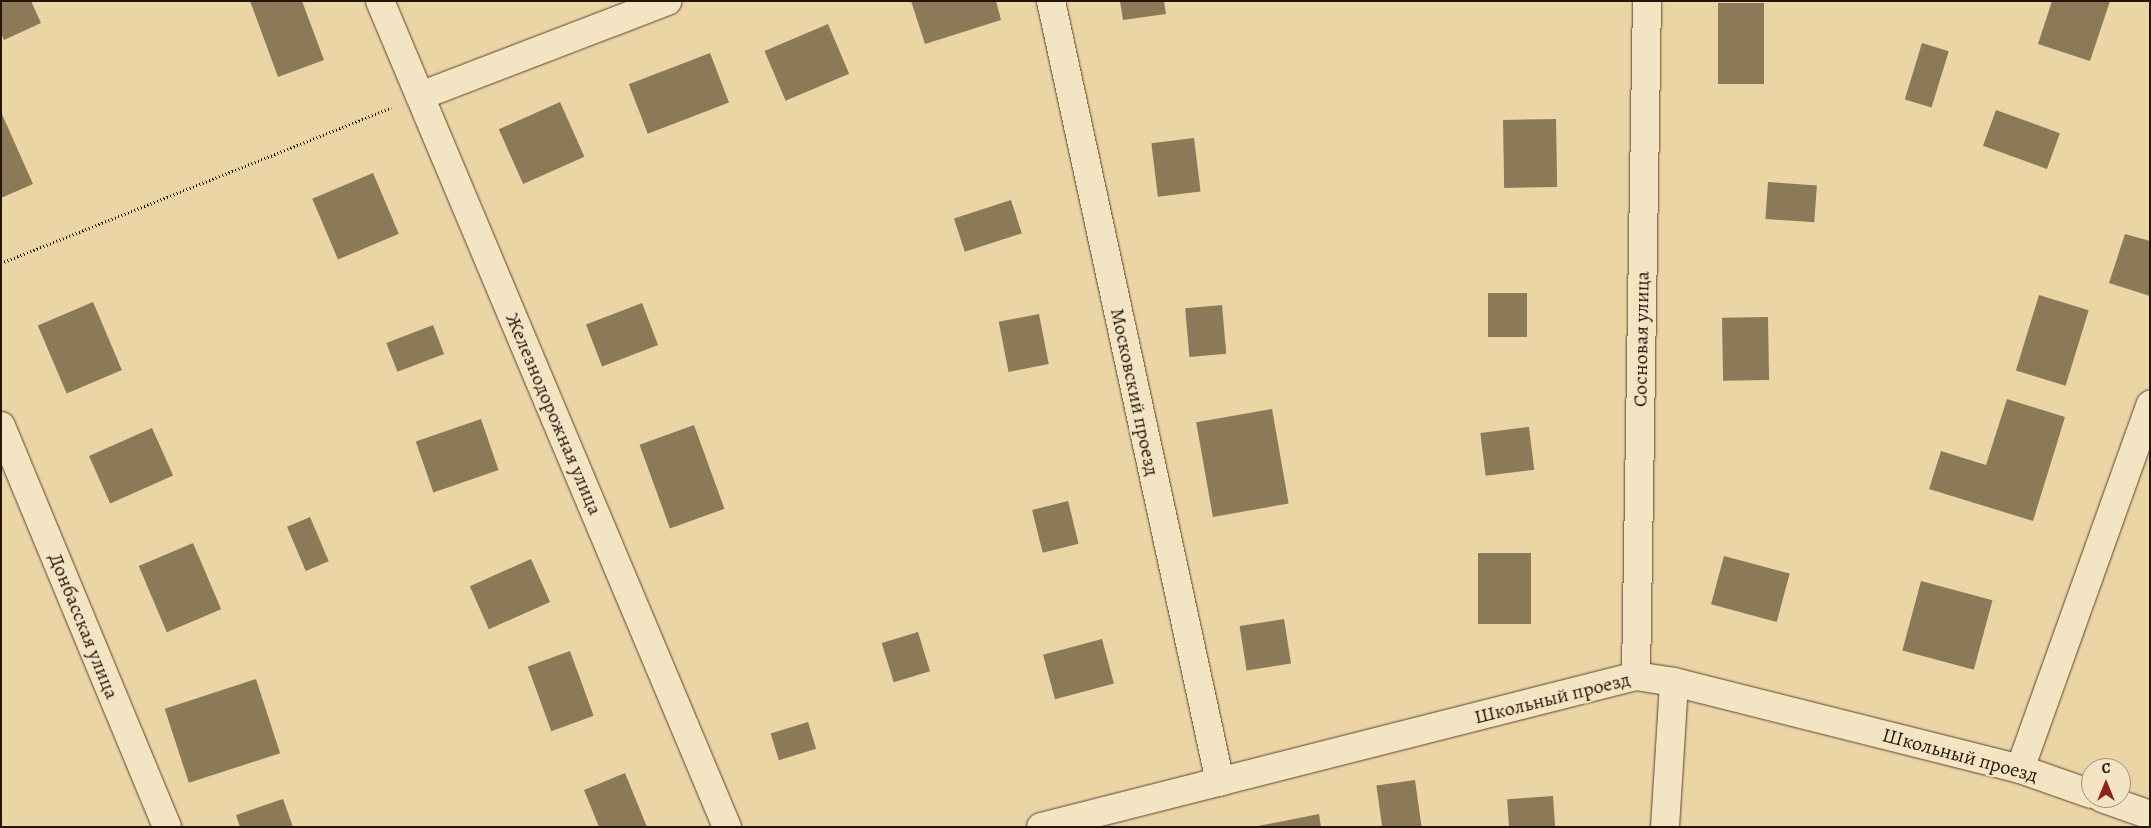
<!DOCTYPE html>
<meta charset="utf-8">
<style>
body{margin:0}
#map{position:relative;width:2151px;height:828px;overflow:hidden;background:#ecd5a4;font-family:Alegreya,serif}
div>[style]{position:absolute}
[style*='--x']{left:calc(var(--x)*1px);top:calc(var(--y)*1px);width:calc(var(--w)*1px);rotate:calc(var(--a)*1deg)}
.building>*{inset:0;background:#8c7958;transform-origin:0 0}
.path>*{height:3px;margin-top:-1.5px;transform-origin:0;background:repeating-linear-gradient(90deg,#241506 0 1px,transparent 0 3.5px)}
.roads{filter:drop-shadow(0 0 1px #56452e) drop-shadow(0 0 1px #56452e)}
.minor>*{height:28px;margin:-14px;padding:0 14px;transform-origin:14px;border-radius:14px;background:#f3e4c4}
span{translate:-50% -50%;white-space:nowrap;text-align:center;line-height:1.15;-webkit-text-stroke:4px #f3e4c4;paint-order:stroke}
.street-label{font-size:20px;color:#241506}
.frame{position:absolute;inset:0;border:2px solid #241506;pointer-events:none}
.north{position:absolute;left:2081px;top:758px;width:50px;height:50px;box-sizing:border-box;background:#f3e4c4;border:1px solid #a09178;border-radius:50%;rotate:0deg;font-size:14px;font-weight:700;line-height:20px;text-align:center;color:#241506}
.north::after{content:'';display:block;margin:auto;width:18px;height:22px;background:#8f2418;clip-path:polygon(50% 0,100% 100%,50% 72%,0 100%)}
</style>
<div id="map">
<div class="building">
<i style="clip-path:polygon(1px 1px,31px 1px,41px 23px,4px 40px,1px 34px)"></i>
<i style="clip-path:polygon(250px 1px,302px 1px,324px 60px,278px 77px)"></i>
<i style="clip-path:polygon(911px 1px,996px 1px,1001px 20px,925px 44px)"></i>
<i style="clip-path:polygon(1120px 1px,1164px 1px,1166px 14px,1123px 20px)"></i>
<i style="clip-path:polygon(2052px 1px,2110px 1px,2090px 61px,2038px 44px)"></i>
<i style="left:1718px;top:3px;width:46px;height:81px"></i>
<i style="left:828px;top:24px;width:54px;height:69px;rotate:67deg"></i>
<i style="left:1922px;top:43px;width:28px;height:59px;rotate:17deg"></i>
<i style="left:710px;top:53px;width:53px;height:87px;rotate:69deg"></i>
<i style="left:560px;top:102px;width:60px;height:67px;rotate:66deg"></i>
<i style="left:1996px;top:110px;width:68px;height:38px;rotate:20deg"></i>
<i style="clip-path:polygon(1px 112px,33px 184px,1px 198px)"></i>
<i style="left:1556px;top:119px;width:68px;height:53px;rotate:89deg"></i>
<i style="left:1194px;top:138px;width:54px;height:43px;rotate:83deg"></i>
<i style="left:373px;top:173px;width:66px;height:66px;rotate:67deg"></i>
<i style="left:1768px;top:182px;width:49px;height:37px;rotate:4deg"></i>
<i style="left:1011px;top:200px;width:35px;height:60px;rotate:72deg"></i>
<i style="clip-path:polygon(2125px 234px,2150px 241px,2150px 296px,2109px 283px)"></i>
<i style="left:1488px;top:293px;width:39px;height:44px"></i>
<i style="left:2039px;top:295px;width:52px;height:79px;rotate:17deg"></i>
<i style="left:93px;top:302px;width:74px;height:60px;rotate:67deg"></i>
<i style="left:642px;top:303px;width:45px;height:60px;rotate:69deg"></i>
<i style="left:1222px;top:305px;width:49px;height:37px;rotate:85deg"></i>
<i style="left:1039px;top:314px;width:51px;height:41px;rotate:79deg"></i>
<i style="left:1768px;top:317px;width:63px;height:46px;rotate:89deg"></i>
<i style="left:433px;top:325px;width:31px;height:50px;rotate:69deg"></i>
<i style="clip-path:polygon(2007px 399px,2065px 417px,2033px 521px,1929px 489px,1941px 451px,1986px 465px)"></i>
<i style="left:1272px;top:409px;width:96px;height:77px;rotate:80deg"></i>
<i style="left:481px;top:419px;width:54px;height:69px;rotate:71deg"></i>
<i style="left:694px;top:425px;width:89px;height:58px;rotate:70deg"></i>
<i style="left:1529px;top:427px;width:43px;height:49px;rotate:83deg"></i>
<i style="left:152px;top:428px;width:52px;height:69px;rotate:66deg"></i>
<i style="left:1068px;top:501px;width:44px;height:37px;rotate:76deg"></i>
<i style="left:310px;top:517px;width:48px;height:25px;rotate:67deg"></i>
<i style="left:193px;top:543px;width:72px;height:59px;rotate:67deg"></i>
<i style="left:1478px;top:553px;width:53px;height:71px"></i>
<i style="left:1724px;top:556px;width:68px;height:50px;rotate:15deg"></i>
<i style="left:531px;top:559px;width:47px;height:67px;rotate:66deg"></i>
<i style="left:1921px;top:581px;width:74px;height:72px;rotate:15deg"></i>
<i style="left:1284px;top:619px;width:45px;height:45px;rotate:81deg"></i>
<i style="left:918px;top:632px;width:41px;height:38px;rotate:73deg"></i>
<i style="left:1102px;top:639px;width:46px;height:61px;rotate:75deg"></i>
<i style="left:570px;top:651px;width:69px;height:45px;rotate:70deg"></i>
<i style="left:256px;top:679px;width:78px;height:96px;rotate:72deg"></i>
<i style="left:808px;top:722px;width:28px;height:39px;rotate:73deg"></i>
<i style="clip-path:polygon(625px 773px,647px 827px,599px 827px,584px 790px)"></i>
<i style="left:1415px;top:780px;width:48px;height:39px;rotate:82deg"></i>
<i style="left:1553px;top:796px;width:31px;height:46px;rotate:86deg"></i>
<i style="clip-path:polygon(283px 799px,293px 827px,240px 827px,236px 815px)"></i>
<i style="clip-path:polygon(1319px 814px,1321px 827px,1258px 827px,1258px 826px)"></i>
</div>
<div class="path">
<i style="--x:1;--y:263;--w:420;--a:-21.7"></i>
</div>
<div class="roads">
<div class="minor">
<i style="--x:380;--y:1;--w:896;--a:67.21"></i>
<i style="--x:1051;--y:1;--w:799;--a:77.79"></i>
<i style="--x:420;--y:96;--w:265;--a:-21"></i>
<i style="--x:1;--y:426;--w:434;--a:67.5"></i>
<i style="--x:1636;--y:676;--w:675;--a:-89.07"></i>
<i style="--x:2020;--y:769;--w:387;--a:-70.3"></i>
<i style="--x:2102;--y:798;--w:51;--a:19.5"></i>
<i style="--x:1041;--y:827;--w:614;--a:-14.24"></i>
<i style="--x:1636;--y:676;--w:38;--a:9"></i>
<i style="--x:1674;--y:682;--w:357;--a:14.1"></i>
<i style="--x:2020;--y:769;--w:75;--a:19.4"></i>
<i style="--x:1665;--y:827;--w:145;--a:-86.4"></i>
</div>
</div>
<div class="street-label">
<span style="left:1641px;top:339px;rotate:-89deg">Сосновая улица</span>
<span style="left:1135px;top:392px;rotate:78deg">Московский проезд</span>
<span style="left:554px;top:414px;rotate:67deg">Железнодорожная улица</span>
<span style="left:84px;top:626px;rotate:68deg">Донбасская улица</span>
<span style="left:1552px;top:698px;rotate:-14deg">Школьный проезд</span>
<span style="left:1960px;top:755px;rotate:15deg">Школьный проезд</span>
</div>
<div class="frame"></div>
<div class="north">С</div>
</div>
